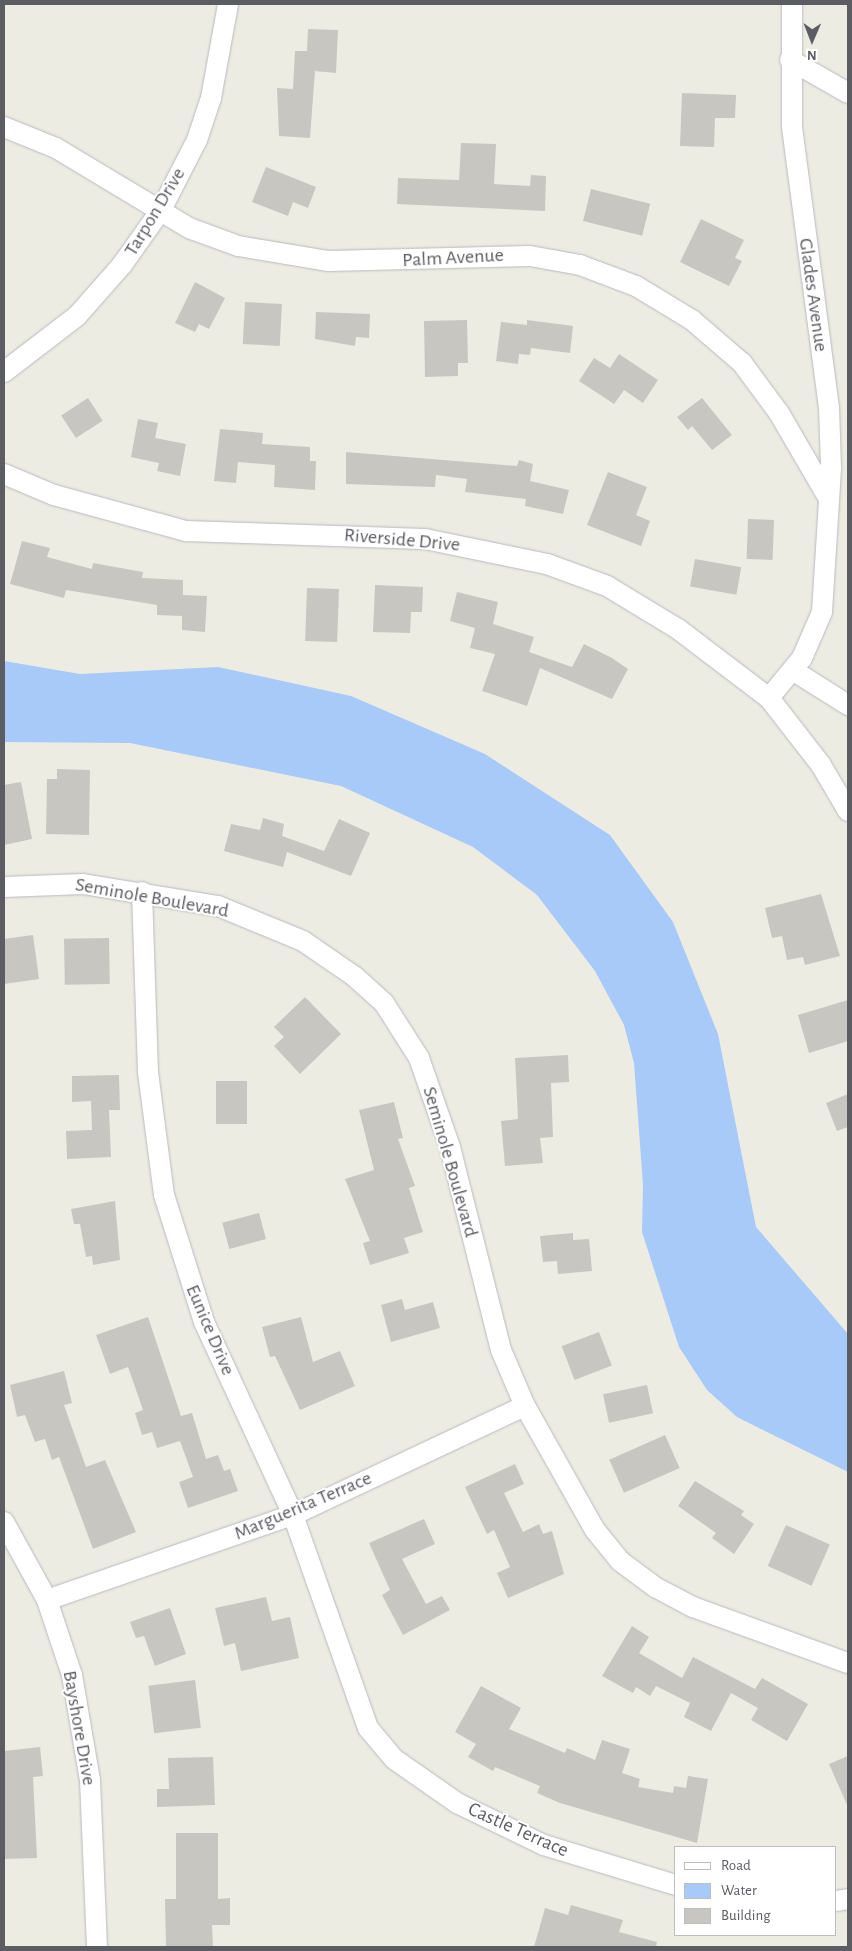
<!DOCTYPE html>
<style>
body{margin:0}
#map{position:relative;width:852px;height:1951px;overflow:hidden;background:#edece3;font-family:"Alegreya Sans",sans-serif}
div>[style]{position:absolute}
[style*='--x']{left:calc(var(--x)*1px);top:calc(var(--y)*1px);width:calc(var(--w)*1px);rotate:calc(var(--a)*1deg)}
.water>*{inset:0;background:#a7caf8}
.building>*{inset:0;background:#c8c6c0;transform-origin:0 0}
.roads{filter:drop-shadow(0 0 1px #b8b9be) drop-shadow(0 0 1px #b8b9be)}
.minor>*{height:20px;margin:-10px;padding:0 10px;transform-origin:10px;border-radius:10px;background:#fff}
span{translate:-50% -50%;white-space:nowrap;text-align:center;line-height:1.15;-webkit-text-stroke:4px #fff;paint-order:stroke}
.street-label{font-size:20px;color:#5b5d62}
.frame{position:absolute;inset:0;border:5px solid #5b5d62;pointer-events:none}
.legend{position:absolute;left:674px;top:1846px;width:162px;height:90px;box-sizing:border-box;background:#fff;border:1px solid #bdbec0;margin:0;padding:6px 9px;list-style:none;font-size:15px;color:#5b5d62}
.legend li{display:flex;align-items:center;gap:10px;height:25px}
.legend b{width:25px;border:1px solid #bdbec0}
.north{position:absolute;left:787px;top:15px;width:50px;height:50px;-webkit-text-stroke:4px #fff;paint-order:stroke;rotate:181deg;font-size:14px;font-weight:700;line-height:20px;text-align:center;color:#5b5d62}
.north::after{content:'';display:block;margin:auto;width:18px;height:22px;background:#5b5d62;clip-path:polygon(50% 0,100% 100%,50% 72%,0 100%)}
</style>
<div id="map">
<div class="water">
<i style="clip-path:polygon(4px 661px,80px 674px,218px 667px,351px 696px,485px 754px,610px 835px,673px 922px,718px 1034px,756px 1227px,848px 1334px,848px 1472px,737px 1417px,707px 1390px,679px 1347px,642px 1232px,643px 1185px,634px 1063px,624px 1025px,595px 971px,537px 895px,473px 847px,341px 786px,130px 743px,4px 742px)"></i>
</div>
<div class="building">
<i style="clip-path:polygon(308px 29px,338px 30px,336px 73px,315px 71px,310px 138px,279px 136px,277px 88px,293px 89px,295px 51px,307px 51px)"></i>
<i style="clip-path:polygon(682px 93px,736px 95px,735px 118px,715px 118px,714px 147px,680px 146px)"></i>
<i style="clip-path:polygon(461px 143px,496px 144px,494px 184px,530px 186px,531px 175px,546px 176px,545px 211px,397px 204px,398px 178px,459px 180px)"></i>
<i style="clip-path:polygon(266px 167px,316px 187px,308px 208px,293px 202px,288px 216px,252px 202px)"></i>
<i style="left:591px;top:189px;width:61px;height:33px;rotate:14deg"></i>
<i style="clip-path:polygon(701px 219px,744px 240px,735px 258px,742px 261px,729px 286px,680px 262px)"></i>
<i style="clip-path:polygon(195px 282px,225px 298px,209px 329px,199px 324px,195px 332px,175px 323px)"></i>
<i style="left:245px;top:302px;width:37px;height:42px;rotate:3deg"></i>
<i style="clip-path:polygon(316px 312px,370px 314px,369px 338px,356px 337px,355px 346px,315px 339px)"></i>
<i style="clip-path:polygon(467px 320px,468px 363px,458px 363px,458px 376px,425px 377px,424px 321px)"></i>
<i style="clip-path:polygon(527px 320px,573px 326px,570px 353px,531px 348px,530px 355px,519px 354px,518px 364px,496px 361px,501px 322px,527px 325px)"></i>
<i style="clip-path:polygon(619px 354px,658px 380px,643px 403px,624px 390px,614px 404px,579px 381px,594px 358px,610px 368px)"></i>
<i style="left:88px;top:398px;width:27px;height:32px;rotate:57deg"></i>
<i style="clip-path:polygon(702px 398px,732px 435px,712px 450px,692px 426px,688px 430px,677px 417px)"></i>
<i style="clip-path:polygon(138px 419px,158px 423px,155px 438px,186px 444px,180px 476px,157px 471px,159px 463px,131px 457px)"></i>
<i style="clip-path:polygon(220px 429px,263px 433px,262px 444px,310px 447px,310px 461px,316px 461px,315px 490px,274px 487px,275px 465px,238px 462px,236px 483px,214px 481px)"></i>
<i style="clip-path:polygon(346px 452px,517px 466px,519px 460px,533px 464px,530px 481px,569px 490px,563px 514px,525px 506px,526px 499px,465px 492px,467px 479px,436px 475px,435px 487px,346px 484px)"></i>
<i style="clip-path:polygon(608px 472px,647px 487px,636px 515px,650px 521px,641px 546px,587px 525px)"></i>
<i style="left:748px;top:519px;width:26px;height:40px;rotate:2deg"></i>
<i style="clip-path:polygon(22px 541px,50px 548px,47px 557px,92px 569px,93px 563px,143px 572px,142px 578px,183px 580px,183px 595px,207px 596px,205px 632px,182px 630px,182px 616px,157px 615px,157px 605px,66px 590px,64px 598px,10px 584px)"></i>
<i style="left:695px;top:559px;width:47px;height:28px;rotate:10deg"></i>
<i style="clip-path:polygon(375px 585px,423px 587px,422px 612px,411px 612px,410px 633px,373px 632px)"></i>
<i style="left:307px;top:588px;width:32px;height:53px;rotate:2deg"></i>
<i style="clip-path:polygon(457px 592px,498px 602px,493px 624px,534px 637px,529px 652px,572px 667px,584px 644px,612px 658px,628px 669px,612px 699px,540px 668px,527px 706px,482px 691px,495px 654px,470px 648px,475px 628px,450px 621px)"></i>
<i style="clip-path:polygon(57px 769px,90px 770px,89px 835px,46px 834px,47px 779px,57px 779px)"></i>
<i style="clip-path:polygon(21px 782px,32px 839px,4px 845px,4px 785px)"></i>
<i style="clip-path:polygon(263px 818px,284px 824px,282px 836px,324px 851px,339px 819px,370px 833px,351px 876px,287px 852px,283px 867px,224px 851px,231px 824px,260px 830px)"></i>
<i style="clip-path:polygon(821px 894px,840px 956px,805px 965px,803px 957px,787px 960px,782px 936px,772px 938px,765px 908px)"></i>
<i style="clip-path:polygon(33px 935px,39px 979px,4px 984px,4px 939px)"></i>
<i style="left:109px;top:938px;width:46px;height:45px;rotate:89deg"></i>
<i style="clip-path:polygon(305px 997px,341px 1034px,300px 1074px,274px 1046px,284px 1037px,274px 1027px)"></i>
<i style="clip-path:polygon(848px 1000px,848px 1041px,809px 1053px,798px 1015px)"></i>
<i style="clip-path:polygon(568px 1055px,569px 1082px,551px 1083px,553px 1137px,540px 1138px,543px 1163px,505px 1166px,501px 1121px,518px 1119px,515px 1058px)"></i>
<i style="clip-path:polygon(119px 1075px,120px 1110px,109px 1110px,111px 1157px,67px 1159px,66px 1131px,92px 1130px,91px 1101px,72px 1102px,72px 1076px)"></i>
<i style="left:216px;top:1081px;width:31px;height:43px"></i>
<i style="clip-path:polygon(848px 1094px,848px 1127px,837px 1131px,826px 1103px)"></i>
<i style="clip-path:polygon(394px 1102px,403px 1138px,398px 1139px,415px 1186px,409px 1188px,423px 1232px,404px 1238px,409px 1253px,370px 1265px,363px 1243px,370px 1241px,345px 1179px,374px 1170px,359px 1110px)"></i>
<i style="clip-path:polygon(115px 1201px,120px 1260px,93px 1265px,92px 1256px,86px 1257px,80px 1224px,74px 1224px,71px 1209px)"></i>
<i style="left:259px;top:1213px;width:27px;height:38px;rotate:75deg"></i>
<i style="clip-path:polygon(573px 1233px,573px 1240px,589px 1239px,592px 1271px,558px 1274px,557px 1261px,543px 1262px,540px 1236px)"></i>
<i style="clip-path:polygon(402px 1299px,405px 1310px,433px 1302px,440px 1328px,391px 1342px,381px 1305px)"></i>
<i style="clip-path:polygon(148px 1317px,181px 1416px,192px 1413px,206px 1459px,218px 1455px,224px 1471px,230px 1469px,238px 1491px,188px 1508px,179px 1482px,193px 1477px,180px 1441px,157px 1448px,152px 1432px,142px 1435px,135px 1413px,143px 1410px,128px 1367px,110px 1374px,96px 1335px)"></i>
<i style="clip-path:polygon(301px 1317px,313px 1362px,340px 1351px,355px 1386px,300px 1410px,275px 1356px,270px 1357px,262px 1327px)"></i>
<i style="left:599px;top:1332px;width:36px;height:40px;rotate:69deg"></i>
<i style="clip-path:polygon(64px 1371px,72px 1403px,64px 1405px,86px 1467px,105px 1460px,136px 1532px,93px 1549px,59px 1457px,52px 1460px,45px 1439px,35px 1442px,25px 1415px,17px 1417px,10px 1385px)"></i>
<i style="left:647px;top:1385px;width:29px;height:45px;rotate:78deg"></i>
<i style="left:665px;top:1435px;width:36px;height:61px;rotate:66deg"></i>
<i style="clip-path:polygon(515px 1464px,524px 1484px,504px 1493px,523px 1532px,539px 1524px,543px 1534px,552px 1531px,564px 1574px,508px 1598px,497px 1573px,510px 1567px,494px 1530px,487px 1534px,465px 1487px)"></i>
<i style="clip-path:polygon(695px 1481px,744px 1511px,741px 1515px,754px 1524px,734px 1554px,712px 1538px,716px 1533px,678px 1506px)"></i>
<i style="clip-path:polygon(424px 1519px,435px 1544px,402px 1559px,426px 1604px,442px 1596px,450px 1610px,403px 1635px,382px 1595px,390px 1590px,369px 1543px)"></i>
<i style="left:786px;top:1525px;width:48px;height:45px;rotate:24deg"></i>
<i style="clip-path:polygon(266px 1597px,272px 1621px,290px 1617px,299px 1658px,241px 1671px,235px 1643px,224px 1646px,215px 1608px)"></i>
<i style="clip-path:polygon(170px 1608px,186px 1654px,155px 1666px,144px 1636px,136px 1638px,130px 1622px)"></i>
<i style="clip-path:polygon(632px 1626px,649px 1637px,639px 1653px,682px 1678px,693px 1657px,755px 1689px,762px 1678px,808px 1704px,787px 1741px,751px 1720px,758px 1708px,731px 1693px,711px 1731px,684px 1717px,690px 1703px,656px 1686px,650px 1696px,636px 1687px,633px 1693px,602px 1676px)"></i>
<i style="left:195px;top:1680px;width:48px;height:47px;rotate:83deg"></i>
<i style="clip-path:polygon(481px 1686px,521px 1708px,509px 1729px,565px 1753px,567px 1748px,595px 1760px,602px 1740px,630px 1749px,622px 1773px,640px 1779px,638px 1787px,673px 1793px,674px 1786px,686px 1788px,688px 1776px,708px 1779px,697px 1843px,560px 1803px,537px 1793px,540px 1786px,495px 1767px,493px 1771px,468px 1757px,476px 1744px,455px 1732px)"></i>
<i style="clip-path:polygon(40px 1747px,43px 1776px,33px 1777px,37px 1858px,4px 1859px,4px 1751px)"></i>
<i style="clip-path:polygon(848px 1756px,848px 1807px,829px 1764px)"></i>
<i style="clip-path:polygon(213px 1757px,215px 1805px,157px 1807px,157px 1789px,169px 1789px,168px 1758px)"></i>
<i style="clip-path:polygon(176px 1833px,218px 1833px,218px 1899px,230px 1898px,230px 1925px,212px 1925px,213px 1947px,166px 1947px,165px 1899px,176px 1899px)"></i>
<i style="clip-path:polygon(571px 1905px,623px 1920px,619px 1932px,657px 1942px,656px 1947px,534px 1947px,545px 1908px,568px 1915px)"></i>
</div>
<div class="roads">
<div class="minor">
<i style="--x:790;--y:60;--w:67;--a:29.6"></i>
<i style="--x:4;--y:127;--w:56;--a:22"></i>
<i style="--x:56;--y:148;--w:155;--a:31"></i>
<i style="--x:189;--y:228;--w:52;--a:20.2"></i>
<i style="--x:238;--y:246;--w:92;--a:9.4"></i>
<i style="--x:329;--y:261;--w:201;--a:-1.4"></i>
<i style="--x:530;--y:256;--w:51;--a:10.2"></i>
<i style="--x:580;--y:265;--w:60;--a:20.6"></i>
<i style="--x:636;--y:286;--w:66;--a:31.3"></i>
<i style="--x:692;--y:320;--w:66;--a:40.7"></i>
<i style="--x:742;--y:363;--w:62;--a:53.5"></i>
<i style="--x:779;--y:413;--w:99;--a:59.8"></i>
<i style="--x:4;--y:372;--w:92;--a:-37.5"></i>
<i style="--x:77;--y:316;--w:68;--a:-48.6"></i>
<i style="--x:122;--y:265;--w:67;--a:-54.7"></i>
<i style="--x:161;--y:210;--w:79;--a:-62.8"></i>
<i style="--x:197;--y:140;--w:44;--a:-71.6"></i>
<i style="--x:211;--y:98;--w:96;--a:-79.7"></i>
<i style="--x:4;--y:474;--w:54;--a:22.8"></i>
<i style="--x:54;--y:495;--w:137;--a:15.3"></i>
<i style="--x:186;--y:531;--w:239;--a:1.9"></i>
<i style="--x:425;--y:539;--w:125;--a:11.6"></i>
<i style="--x:547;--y:564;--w:64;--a:20.1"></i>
<i style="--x:607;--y:586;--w:83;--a:31.2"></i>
<i style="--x:678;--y:629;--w:114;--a:37.2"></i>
<i style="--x:769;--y:698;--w:85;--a:52.2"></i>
<i style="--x:821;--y:765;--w:53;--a:59.6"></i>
<i style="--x:794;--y:671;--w:64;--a:32.2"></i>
<i style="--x:769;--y:698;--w:52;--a:-50.5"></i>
<i style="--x:802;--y:658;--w:50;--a:-66.5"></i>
<i style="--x:822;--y:612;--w:145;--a:-86.4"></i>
<i style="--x:831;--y:467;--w:59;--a:-91.9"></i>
<i style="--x:829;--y:408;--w:283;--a:-97.5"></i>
<i style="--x:792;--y:127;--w:123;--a:-90"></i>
<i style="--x:4;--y:887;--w:79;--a:-2.2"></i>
<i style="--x:83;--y:884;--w:137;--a:9.3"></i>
<i style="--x:218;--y:906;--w:92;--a:22.4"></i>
<i style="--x:303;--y:941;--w:62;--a:34.5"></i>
<i style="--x:354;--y:976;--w:40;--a:42"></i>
<i style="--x:384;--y:1003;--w:65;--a:57.5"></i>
<i style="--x:419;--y:1058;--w:94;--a:70.8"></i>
<i style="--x:450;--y:1147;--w:209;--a:75.9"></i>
<i style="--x:501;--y:1350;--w:61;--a:66.8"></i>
<i style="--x:525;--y:1406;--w:142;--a:60.6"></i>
<i style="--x:595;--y:1530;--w:40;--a:51"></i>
<i style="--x:620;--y:1561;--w:44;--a:36.6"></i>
<i style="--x:655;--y:1587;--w:43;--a:27.8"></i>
<i style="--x:693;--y:1607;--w:165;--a:19.9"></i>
<i style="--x:142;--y:892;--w:180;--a:88.1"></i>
<i style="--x:148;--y:1072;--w:124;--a:82.6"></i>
<i style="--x:164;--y:1195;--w:133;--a:72.5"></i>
<i style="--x:204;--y:1322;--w:213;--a:65.2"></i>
<i style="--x:293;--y:1515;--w:226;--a:70.6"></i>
<i style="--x:368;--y:1728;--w:40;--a:50"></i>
<i style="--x:394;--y:1759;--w:77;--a:34.9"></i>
<i style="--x:457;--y:1803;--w:97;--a:25.8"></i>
<i style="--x:544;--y:1845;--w:138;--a:16.9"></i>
<i style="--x:4;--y:1522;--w:89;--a:61.1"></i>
<i style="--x:47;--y:1600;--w:79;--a:71.6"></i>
<i style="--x:72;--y:1675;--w:107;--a:80.3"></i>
<i style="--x:90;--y:1780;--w:167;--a:87.6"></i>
<i style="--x:47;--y:1600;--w:260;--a:-19.1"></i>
<i style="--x:293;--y:1515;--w:256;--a:-25.2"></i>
<i style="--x:836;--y:1901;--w:12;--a:-9"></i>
</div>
</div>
<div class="street-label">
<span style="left:155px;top:212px;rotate:-59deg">Tarpon Drive</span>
<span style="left:453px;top:258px;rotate:-3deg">Palm Avenue</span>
<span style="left:813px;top:295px;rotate:82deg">Glades Avenue</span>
<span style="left:402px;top:540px;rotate:5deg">Riverside Drive</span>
<span style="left:152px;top:898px;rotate:10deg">Seminole Boulevard</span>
<span style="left:450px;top:1162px;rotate:74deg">Seminole Boulevard</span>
<span style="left:210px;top:1330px;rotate:67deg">Eunice Drive</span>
<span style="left:303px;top:1506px;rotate:-23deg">Marguerita Terrace</span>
<span style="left:79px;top:1728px;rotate:80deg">Bayshore Drive</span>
<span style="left:518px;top:1830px;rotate:24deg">Castle Terrace</span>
</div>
<div class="frame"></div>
<ul class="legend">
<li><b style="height:6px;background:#fff"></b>Road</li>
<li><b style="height:14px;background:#a7caf8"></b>Water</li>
<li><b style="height:14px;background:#c8c6c0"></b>Building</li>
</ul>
<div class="north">N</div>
</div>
